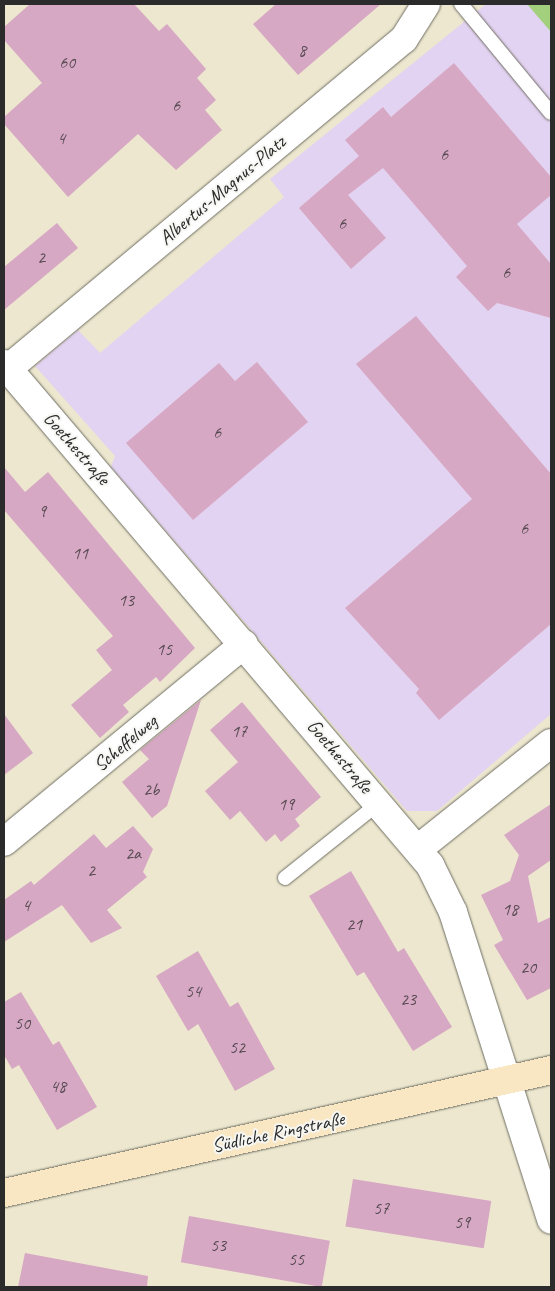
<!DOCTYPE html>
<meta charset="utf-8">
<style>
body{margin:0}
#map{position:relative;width:555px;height:1291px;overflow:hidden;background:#ece7ce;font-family:Caveat,sans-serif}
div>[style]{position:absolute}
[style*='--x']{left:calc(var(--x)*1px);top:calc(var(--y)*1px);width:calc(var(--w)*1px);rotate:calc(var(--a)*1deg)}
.built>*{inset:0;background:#e3d3f2}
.green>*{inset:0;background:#a2d07d}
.building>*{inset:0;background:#d7a8c4;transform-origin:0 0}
.roads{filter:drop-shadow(0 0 1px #6f6d64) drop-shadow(0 0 1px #6f6d64)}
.service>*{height:14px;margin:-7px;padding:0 7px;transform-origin:7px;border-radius:7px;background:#fff}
.minor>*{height:28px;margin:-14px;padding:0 14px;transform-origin:14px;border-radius:14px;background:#fff}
.secondary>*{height:28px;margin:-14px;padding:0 14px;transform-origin:14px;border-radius:14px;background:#f9e7c3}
span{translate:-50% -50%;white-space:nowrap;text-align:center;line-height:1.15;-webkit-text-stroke:4px #f6f6f2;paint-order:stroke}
.number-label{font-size:18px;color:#564a51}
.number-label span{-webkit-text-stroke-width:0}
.street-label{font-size:20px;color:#2b2b2b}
.frame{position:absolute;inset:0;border:5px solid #2b2b2b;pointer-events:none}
</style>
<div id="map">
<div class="built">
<i style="clip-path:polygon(486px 4px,551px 4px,551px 714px,437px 811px,407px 811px,111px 467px,115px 456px,35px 366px,78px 330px,100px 353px,284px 197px,270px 179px)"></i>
</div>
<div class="green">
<i style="clip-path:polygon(527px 4px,551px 4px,551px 32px)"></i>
</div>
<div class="building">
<i style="clip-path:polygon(30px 4px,134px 4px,159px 31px,167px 24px,206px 69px,197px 78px,216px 100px,205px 110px,222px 130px,176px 170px,138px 134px,68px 197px,4px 124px,4px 117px,42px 83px,4px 40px,4px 27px)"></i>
<i style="clip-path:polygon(276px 4px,381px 4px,298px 75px,253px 24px)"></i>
<i style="clip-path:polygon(454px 63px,551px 177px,551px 195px,517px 224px,551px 264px,551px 318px,497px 303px,488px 311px,456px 277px,467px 266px,383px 168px,348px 195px,386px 238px,351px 269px,299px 208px,359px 156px,345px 140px,383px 107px,391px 117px)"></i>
<i style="clip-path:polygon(57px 223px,78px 248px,4px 310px,4px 267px)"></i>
<i style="clip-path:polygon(416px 316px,551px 474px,551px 624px,439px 720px,416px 693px,419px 689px,345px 608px,472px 499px,356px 364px)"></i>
<i style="clip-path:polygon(257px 362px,308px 422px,193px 520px,126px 443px,219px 363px,235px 381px)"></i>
<i style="clip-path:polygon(4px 467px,25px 492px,48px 472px,195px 648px,160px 682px,156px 677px,123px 705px,129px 712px,100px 738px,71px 705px,112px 670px,96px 650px,113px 636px,4px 510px)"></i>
<i style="clip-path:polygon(201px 700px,167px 806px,152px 818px,122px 782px,149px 759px,140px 750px)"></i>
<i style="clip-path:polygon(242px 702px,321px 797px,295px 819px,300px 826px,281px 842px,275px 834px,266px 842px,240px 811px,230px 820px,205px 791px,238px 762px,210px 730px)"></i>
<i style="clip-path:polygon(4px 714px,33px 753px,4px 775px)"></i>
<i style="clip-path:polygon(551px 804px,551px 860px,528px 876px,538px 923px,551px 917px,551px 988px,527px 1000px,494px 945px,503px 940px,481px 895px,510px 881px,519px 855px,504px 835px)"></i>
<i style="clip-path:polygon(133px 826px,153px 849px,143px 872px,147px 877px,107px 910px,122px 928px,91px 943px,62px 905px,4px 942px,4px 900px,31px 881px,34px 885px,94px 834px,106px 848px)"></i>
<i style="clip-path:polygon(351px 871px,398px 952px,404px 948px,452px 1027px,413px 1051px,364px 972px,357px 976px,309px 896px)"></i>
<i style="clip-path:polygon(198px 951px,230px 1007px,238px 1002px,275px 1069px,235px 1091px,198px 1024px,188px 1031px,156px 976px)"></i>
<i style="clip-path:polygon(21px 992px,53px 1045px,59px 1041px,97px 1107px,57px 1130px,19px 1065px,12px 1069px,4px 1055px,4px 1002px)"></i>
<i style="left:353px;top:1179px;width:140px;height:48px;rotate:9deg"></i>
<i style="left:189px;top:1216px;width:143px;height:47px;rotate:10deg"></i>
<i style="clip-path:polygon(25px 1253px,148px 1276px,147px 1287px,18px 1287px)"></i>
</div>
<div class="roads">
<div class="service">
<i style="--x:461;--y:4;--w:141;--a:50.5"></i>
<i style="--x:285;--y:878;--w:120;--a:-38.6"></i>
</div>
<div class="minor">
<i style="--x:4;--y:364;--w:658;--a:49.63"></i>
<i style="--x:430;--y:865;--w:52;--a:63.9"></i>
<i style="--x:453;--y:912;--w:323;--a:72.3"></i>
<i style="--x:4;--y:372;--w:520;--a:-39.78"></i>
<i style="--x:404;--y:39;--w:41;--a:-57.8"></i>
<i style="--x:4;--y:842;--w:311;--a:-39.5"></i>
<i style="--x:418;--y:849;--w:170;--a:-38.6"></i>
</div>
<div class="secondary">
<i style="--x:4;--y:1193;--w:561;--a:-12.67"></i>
</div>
</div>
<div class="number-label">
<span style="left:302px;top:50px">8</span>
<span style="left:67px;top:62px">60</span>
<span style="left:176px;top:105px">6</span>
<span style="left:61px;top:138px">4</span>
<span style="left:444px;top:154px">6</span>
<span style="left:342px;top:223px">6</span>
<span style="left:41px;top:257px">2</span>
<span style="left:506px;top:272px">6</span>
<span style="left:217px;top:432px">6</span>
<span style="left:42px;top:511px">9</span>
<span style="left:524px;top:528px">6</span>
<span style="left:80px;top:553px">11</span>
<span style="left:126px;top:600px">13</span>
<span style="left:164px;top:649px">15</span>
<span style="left:239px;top:731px">17</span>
<span style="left:151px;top:789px">2b</span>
<span style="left:286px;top:804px">19</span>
<span style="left:133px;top:853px">2a</span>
<span style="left:91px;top:870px">2</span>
<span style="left:26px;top:905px">4</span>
<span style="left:510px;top:909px">18</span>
<span style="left:354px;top:924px">21</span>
<span style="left:528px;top:967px">20</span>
<span style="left:193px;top:991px">54</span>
<span style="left:408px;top:999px">23</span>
<span style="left:22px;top:1023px">50</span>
<span style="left:237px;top:1047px">52</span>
<span style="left:58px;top:1086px">48</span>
<span style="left:381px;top:1208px">57</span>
<span style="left:462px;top:1222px">59</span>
<span style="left:218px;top:1245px">53</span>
<span style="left:296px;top:1259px">55</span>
</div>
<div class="street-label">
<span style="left:222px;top:190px;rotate:-40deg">Albertus-Magnus-Platz</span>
<span style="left:77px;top:448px;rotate:49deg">Goethestraße</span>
<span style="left:125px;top:743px;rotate:-40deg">Scheffelweg</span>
<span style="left:340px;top:756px;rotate:50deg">Goethestraße</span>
<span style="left:278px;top:1132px;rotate:-12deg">Südliche Ringstraße</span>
</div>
<div class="frame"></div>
</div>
